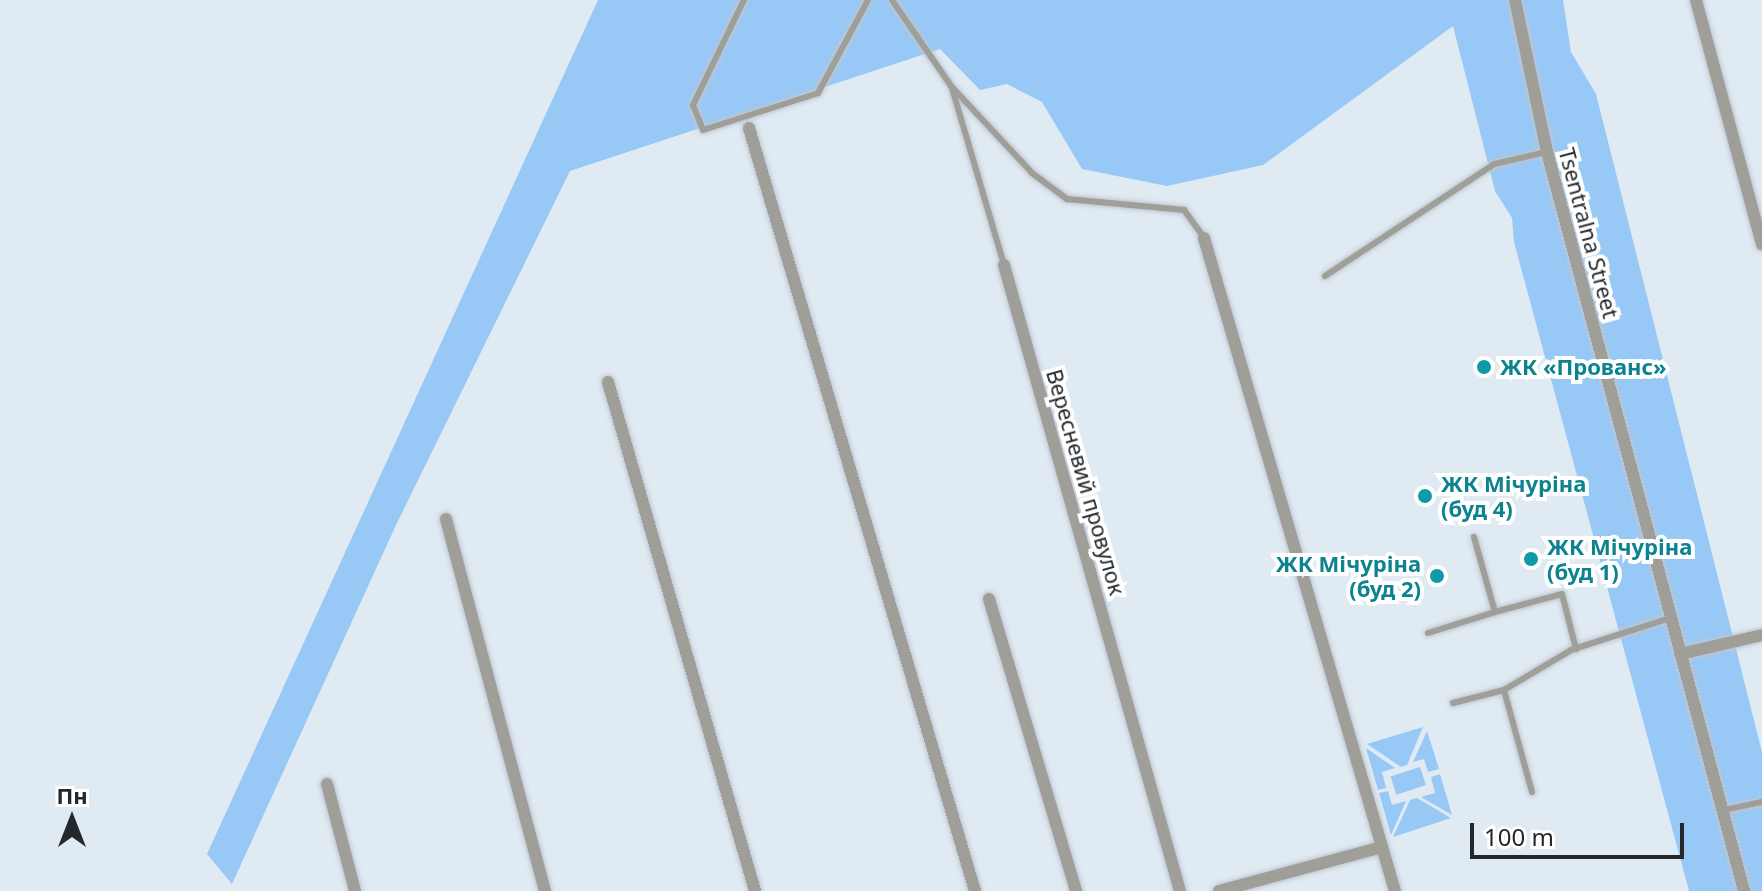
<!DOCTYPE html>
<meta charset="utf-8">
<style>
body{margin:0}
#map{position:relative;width:1762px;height:891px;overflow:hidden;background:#e0eaf3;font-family:"Noto Sans",sans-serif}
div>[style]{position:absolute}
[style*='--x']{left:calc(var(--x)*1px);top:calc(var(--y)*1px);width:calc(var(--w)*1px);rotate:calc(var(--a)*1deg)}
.green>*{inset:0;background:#98c8f6;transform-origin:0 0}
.roads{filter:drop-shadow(0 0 2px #bec7cf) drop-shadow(0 0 2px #bec7cf)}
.lane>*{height:6px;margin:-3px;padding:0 3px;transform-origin:3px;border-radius:3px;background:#a09e99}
.street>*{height:12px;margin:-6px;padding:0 6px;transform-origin:6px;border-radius:6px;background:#a09e99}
.dots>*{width:22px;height:22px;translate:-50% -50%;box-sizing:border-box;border:4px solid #fff;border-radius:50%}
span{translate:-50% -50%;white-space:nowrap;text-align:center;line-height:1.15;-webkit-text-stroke:8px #fff;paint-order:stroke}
.street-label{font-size:22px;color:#24282b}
.culture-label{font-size:22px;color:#0d838f;font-weight:700}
.left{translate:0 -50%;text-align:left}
.right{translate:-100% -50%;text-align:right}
.north{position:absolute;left:32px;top:779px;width:80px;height:80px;-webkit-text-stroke:6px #fff;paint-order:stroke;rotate:0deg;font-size:22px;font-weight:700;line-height:32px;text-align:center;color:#24282b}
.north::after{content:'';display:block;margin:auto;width:28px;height:36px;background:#24282b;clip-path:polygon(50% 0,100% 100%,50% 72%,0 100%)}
.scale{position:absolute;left:1470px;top:823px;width:214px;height:36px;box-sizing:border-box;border:4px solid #24282b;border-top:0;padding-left:10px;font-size:24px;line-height:28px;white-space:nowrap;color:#24282b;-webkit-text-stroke:6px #fff;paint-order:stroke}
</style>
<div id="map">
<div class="green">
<i style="clip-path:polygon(598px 0,1563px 0,1571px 52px,1596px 94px,1762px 752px,1762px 891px,1689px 891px,1514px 242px,1512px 218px,1495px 191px,1453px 26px,1263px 165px,1167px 186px,1082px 169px,1042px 102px,1007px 84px,980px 90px,940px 49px,570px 171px,396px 525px,232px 884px,207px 854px)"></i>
<i style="clip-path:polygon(1423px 727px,1407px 765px,1401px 767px,1367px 744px)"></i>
<i style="clip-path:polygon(1427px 731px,1439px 769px,1428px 772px,1424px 759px,1413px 762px)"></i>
<i style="clip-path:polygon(1366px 748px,1395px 768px,1382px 772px,1386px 788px,1378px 790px)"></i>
<i style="left:1420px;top:767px;width:19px;height:31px;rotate:72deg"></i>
<i style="clip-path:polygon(1440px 774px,1452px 815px,1421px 797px,1435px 793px,1431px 777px)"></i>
<i style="clip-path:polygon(1388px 791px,1392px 805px,1406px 801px,1391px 835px,1379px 793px)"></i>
<i style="clip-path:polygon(1417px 798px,1451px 818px,1393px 837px,1410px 800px)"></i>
</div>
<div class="roads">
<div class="lane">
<i style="--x:744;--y:0;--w:117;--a:115.9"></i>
<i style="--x:693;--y:105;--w:27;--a:68"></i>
<i style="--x:703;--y:130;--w:121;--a:-17.8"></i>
<i style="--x:818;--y:93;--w:106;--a:-61.7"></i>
<i style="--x:892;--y:0;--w:104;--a:55.5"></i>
<i style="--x:951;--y:86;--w:119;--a:47"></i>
<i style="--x:1032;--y:173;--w:44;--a:36.6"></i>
<i style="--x:1067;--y:199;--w:118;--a:5.4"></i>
<i style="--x:1184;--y:210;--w:34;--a:54"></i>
<i style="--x:952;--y:88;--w:184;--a:73.6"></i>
<i style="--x:1325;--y:276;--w:203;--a:-33.5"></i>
<i style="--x:1494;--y:164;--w:54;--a:-12.8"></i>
<i style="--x:1474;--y:537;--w:78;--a:74.4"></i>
<i style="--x:1495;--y:612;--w:69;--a:-15"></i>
<i style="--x:1562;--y:594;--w:57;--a:75.7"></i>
<i style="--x:1428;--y:633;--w:70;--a:-17.4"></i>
<i style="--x:1453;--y:703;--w:53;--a:-14.3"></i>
<i style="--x:1532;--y:792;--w:106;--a:-105.4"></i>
<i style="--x:1504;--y:690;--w:78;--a:-30.8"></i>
<i style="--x:1571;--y:650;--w:104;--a:-17.9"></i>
<i style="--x:1724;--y:810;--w:39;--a:-12"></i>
</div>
<div class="street">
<i style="--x:1515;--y:0;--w:155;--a:78.1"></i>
<i style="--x:1547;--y:152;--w:765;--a:75.07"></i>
<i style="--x:1696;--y:0;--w:253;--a:74.9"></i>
<i style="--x:749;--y:128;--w:796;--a:73.5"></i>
<i style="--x:1204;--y:238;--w:680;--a:73.7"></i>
<i style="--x:1004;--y:265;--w:650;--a:74.3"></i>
<i style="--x:608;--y:382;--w:530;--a:73.89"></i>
<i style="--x:446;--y:519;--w:385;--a:75.1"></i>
<i style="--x:989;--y:599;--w:305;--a:73.4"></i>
<i style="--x:1680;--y:654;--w:84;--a:-13"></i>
<i style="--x:327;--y:784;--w:111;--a:75.3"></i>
<i style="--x:1219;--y:891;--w:169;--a:-15.1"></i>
</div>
</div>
<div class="dots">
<i style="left:1484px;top:367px;background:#0f9aa8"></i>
<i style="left:1425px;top:496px;background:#0f9aa8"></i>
<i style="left:1531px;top:559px;background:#0f9aa8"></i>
<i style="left:1437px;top:576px;background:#0f9aa8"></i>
</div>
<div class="street-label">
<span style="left:1589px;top:233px;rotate:75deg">Tsentralna Street</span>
<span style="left:1086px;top:482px;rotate:74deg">Вересневий провулок</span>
</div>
<div class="culture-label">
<span class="left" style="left:1500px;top:367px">ЖК «Прованс»</span>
<span class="left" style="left:1441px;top:496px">ЖК Мічуріна<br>(буд 4)</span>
<span class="left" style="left:1547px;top:559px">ЖК Мічуріна<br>(буд 1)</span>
<span class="right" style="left:1421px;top:576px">ЖК Мічуріна<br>(буд 2)</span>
</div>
<div class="north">Пн</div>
<div class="scale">100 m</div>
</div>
